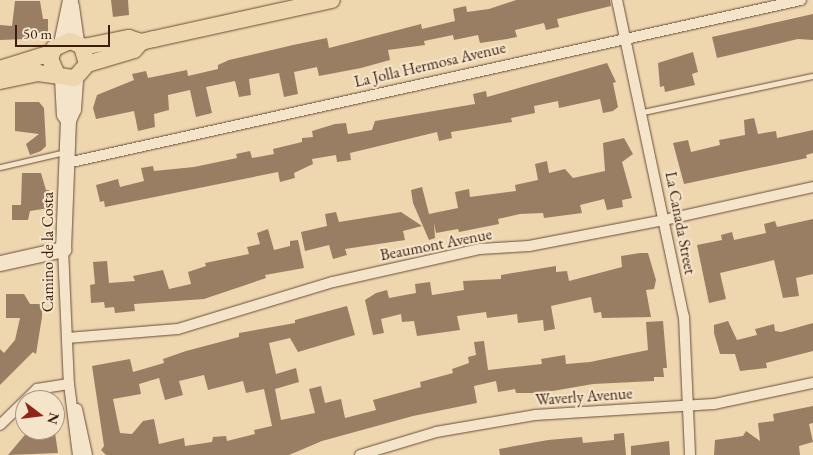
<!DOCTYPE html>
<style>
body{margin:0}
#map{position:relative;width:813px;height:455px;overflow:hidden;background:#eed6ae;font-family:"EB Garamond",serif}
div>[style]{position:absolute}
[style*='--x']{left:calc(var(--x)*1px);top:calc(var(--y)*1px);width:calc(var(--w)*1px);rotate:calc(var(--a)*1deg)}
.building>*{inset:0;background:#9a7e63}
.roads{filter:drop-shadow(0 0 1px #6a4c38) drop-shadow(0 0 1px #6a4c38)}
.lane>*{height:5px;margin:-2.5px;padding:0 2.5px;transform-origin:2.5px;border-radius:2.5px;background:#f4e4ca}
.street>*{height:10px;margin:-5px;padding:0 5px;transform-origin:5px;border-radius:5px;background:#f4e4ca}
.secondary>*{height:15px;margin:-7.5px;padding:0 7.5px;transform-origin:7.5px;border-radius:7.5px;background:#f4e4ca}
.primary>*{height:16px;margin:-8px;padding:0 8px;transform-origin:8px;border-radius:8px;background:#eed6ae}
span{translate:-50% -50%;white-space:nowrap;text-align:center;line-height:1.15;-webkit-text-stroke:4.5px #f4e4ca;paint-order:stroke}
.street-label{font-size:16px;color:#3e1e11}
.north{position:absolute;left:15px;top:390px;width:50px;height:50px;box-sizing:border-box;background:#f4e4ca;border:1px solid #ab9580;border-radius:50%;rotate:105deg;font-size:14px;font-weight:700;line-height:20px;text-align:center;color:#3e1e11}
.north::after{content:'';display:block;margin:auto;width:18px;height:22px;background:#8f2418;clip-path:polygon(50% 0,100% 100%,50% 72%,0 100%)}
.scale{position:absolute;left:15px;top:25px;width:95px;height:22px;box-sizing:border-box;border:2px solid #3e1e11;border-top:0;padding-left:6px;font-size:15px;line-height:18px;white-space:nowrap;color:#3e1e11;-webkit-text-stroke:4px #f4e4ca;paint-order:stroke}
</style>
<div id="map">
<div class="building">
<i style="clip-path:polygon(111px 0,128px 0,129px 15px,113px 17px)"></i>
<i style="clip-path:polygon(516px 0,610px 0,611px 6px,557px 19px,559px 27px,546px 30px,544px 23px,515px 30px,517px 37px,507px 39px,480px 43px,478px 35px,454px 40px,453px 35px,424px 41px,425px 45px,388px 50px,390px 60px,361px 68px,319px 76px,317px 67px,294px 72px,298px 94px,284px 97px,279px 73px,249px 79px,251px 95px,239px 97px,235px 81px,206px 87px,212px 113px,196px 117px,190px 90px,168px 95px,169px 110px,154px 114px,155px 127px,138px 131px,134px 111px,96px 119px,93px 108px,97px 95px,134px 80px,132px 74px,146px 71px,148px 78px,187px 70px,188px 76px,218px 69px,218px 65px,229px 60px,293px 45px,327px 38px,329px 48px,421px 24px,422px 29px,455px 21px,453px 9px,466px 6px,467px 12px,489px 9px)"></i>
<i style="clip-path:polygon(15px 1px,40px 1px,43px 19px,48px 19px,48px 33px,26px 33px,26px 39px,0 40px,0 25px,12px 26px)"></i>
<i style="clip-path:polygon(813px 14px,813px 40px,798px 39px,717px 58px,712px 37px)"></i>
<i style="clip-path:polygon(693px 52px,698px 72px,692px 74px,695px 85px,665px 92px,664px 86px,660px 87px,658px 63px)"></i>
<i style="clip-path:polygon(607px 63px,616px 82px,613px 83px,618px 107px,613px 111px,603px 113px,600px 99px,559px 108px,558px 101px,534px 106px,535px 113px,511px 118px,512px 122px,451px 132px,452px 138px,439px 141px,437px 132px,350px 153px,351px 160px,337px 162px,336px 155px,312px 159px,313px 164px,294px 173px,295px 178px,280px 182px,278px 172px,105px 207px,104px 201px,100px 202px,96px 185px,118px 179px,120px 187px,144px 181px,141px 168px,153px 166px,154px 171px,194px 167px,237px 158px,236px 154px,250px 151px,252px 158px,274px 154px,273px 149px,302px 142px,302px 138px,313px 137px,312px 131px,335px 124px,346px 123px,348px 134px,372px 130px,375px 121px,475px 104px,473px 94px,486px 91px,487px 97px)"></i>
<i style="clip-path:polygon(15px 102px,39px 102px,44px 108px,46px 146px,41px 151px,30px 155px,26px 144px,39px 134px,15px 131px)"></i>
<i style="clip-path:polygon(754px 118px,758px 134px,776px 131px,777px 138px,813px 130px,813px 153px,806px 155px,807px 158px,684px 184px,673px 143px,688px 140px,691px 152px,720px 145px,719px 140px,745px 135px,744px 120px)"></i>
<i style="clip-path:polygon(624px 138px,633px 154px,622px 162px,632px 198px,622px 200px,623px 207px,607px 210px,604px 199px,580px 205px,582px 213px,544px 218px,543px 213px,520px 214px,498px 219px,499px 224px,459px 232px,458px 229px,436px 233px,434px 223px,435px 238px,429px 240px,413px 203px,411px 190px,422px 187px,429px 214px,458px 208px,455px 192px,469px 189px,470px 197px,516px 191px,515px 185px,538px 180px,535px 164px,547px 161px,549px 173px,565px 169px,573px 178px,605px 171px,603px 143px)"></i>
<i style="clip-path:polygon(22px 173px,41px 173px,46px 190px,49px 190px,49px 208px,30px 211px,28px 220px,12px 220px,12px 205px,21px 205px)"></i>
<i style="clip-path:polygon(336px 212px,339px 222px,401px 212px,422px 226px,403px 231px,405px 240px,345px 249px,347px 255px,333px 259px,329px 245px,305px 251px,301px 232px,327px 226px,325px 214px)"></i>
<i style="clip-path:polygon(813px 219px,813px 274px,796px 278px,799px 296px,783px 298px,774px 260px,720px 273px,726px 299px,709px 303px,697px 245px,722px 240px,721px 235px,732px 232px,734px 240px,766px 233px,764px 224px,775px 221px,777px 227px)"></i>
<i style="clip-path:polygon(268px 229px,274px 250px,290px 246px,290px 241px,298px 240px,304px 268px,265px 275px,266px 278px,204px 299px,134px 304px,135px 311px,115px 313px,114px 307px,105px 308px,104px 302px,91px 303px,90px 285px,95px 284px,93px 262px,107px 261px,109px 283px,135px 281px,133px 276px,163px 270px,169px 289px,191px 284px,188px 272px,206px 266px,205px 263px,249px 254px,247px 247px,260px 244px,257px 233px)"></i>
<i style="clip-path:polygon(640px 253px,648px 253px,656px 280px,654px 289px,646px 290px,651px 317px,602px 318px,601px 312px,594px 313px,591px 297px,551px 306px,555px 329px,544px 331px,543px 320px,518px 323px,517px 314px,487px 318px,486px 312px,457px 316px,460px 330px,417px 336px,414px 321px,402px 322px,401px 314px,381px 319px,384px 333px,373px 335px,365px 300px,376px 293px,387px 290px,389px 298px,416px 293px,415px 284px,430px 282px,432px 295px,464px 290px,463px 281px,501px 279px,501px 275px,556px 266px,556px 272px,567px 271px,569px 281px,622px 267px,621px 256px)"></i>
<i style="clip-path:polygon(6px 294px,24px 294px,30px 304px,42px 304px,42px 317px,36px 354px,33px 352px,0 385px,0 349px,4px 353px,15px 340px,20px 318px,6px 318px)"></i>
<i style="clip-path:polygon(evenodd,347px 306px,355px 335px,298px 352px,290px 338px,269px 343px,276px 374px,296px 368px,299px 382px,275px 389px,281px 420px,315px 413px,309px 389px,321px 386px,325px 403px,341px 399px,345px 418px,376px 410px,373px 400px,421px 387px,420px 382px,453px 373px,452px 369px,469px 363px,468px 357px,476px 355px,474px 342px,484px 341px,488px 370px,542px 364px,541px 359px,565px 355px,566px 364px,590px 362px,648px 350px,646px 322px,663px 321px,667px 368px,663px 368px,664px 377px,654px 377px,654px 381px,593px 384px,541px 393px,516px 393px,515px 389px,498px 392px,496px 381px,474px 386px,477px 403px,413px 416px,322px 441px,289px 455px,106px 455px,101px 450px,104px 446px,92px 366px,130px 359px,133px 372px,164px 363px,163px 359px,186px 351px,239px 337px,239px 333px,295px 323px,295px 320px,347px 306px,204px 375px,208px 390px,243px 381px,246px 393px,264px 389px,272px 426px,254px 430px,255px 434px,227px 441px,226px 436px,213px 437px,212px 442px,185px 446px,184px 438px,159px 444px,154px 419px,143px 421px,132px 434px,120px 433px,113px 399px,141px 394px,139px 384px,159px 378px,165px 400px,183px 395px,179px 381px,204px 375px)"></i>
<i style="clip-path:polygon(728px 321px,737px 340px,757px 335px,755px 329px,774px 324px,775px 331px,781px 332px,813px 323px,813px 351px,766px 363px,767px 368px,740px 371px,735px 354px,720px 354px,714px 333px,714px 325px)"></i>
<i style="clip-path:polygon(813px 406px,813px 423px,809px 424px,813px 442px,799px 446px,800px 455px,714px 455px,715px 440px,743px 436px,746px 431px,760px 441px,758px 423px,774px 421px,773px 414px)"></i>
<i style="clip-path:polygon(29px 430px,55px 433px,58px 453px,8px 455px)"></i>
<i style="clip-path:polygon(624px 433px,626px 455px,500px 455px,499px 449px,548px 440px,582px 437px,583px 443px,614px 440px,614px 434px)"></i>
<i style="clip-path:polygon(669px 441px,670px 455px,631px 455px,631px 446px)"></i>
</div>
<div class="roads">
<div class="lane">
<i style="--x:643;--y:112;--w:174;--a:-12"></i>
<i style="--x:0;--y:167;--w:67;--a:-13"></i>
</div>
<div class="street">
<i style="--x:617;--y:0;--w:324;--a:78.1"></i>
<i style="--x:684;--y:317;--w:138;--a:87.5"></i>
<i style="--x:67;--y:163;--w:752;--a:-12.52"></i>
<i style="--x:63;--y:249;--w:135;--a:87.5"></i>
<i style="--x:69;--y:384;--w:72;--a:82.8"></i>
<i style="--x:67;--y:338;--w:111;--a:-4.6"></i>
<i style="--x:178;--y:329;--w:162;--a:-16.9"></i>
<i style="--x:333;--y:282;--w:151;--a:-12.7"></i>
<i style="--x:480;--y:249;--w:49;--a:-3.5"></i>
<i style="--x:529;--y:246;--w:137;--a:-10.9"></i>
<i style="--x:664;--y:220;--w:153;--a:-12.5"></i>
<i style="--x:77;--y:409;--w:47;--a:77.7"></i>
<i style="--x:0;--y:425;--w:52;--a:-44.2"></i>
<i style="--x:37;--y:389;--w:32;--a:-9"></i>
<i style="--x:360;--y:455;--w:79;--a:-16.8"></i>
<i style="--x:436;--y:432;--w:100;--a:-9.7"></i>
<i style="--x:535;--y:415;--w:179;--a:-3.5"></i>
<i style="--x:714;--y:404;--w:101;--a:-12"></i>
</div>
<div class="secondary">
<i style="--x:71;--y:6;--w:36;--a:82"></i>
<i style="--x:61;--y:43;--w:44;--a:-78.2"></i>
<i style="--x:62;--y:78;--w:36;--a:87"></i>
<i style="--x:64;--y:114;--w:7;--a:56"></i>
<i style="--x:0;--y:263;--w:65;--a:-12.5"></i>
<i style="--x:63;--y:249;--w:129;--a:-87.8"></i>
<i style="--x:68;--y:120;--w:12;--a:-66"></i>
<i style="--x:73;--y:109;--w:31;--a:-86"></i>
</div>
<div class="primary">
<i style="--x:83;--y:47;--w:47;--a:-11.1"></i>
<i style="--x:129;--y:38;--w:13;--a:18"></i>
<i style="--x:141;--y:42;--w:13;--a:-13"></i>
<i style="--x:154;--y:39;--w:182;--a:-12.4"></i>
<i style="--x:87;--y:64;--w:49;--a:-16.6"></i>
<i style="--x:134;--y:50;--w:11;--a:-49"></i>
<i style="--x:0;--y:69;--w:53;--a:-17.4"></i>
<i style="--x:0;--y:81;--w:39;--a:-12"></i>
<i style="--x:38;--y:73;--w:37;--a:8"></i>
<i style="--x:75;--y:78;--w:18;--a:-49"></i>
<i style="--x:87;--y:64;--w:19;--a:-106"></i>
<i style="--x:82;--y:46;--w:13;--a:-157"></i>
<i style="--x:70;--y:41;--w:17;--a:156"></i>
<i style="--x:54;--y:48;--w:12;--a:110"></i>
<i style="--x:50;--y:59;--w:17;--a:66"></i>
</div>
</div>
<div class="street-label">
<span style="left:430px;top:65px;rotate:-13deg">La Jolla Hermosa Avenue</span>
<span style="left:680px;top:223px;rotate:79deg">La Canada Street</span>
<span style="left:436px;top:245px;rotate:-11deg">Beaumont Avenue</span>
<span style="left:48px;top:252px;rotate:-90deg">Camino de la Costa</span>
<span style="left:584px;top:397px;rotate:-4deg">Waverly Avenue</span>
</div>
<div class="north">N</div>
<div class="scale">50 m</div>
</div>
